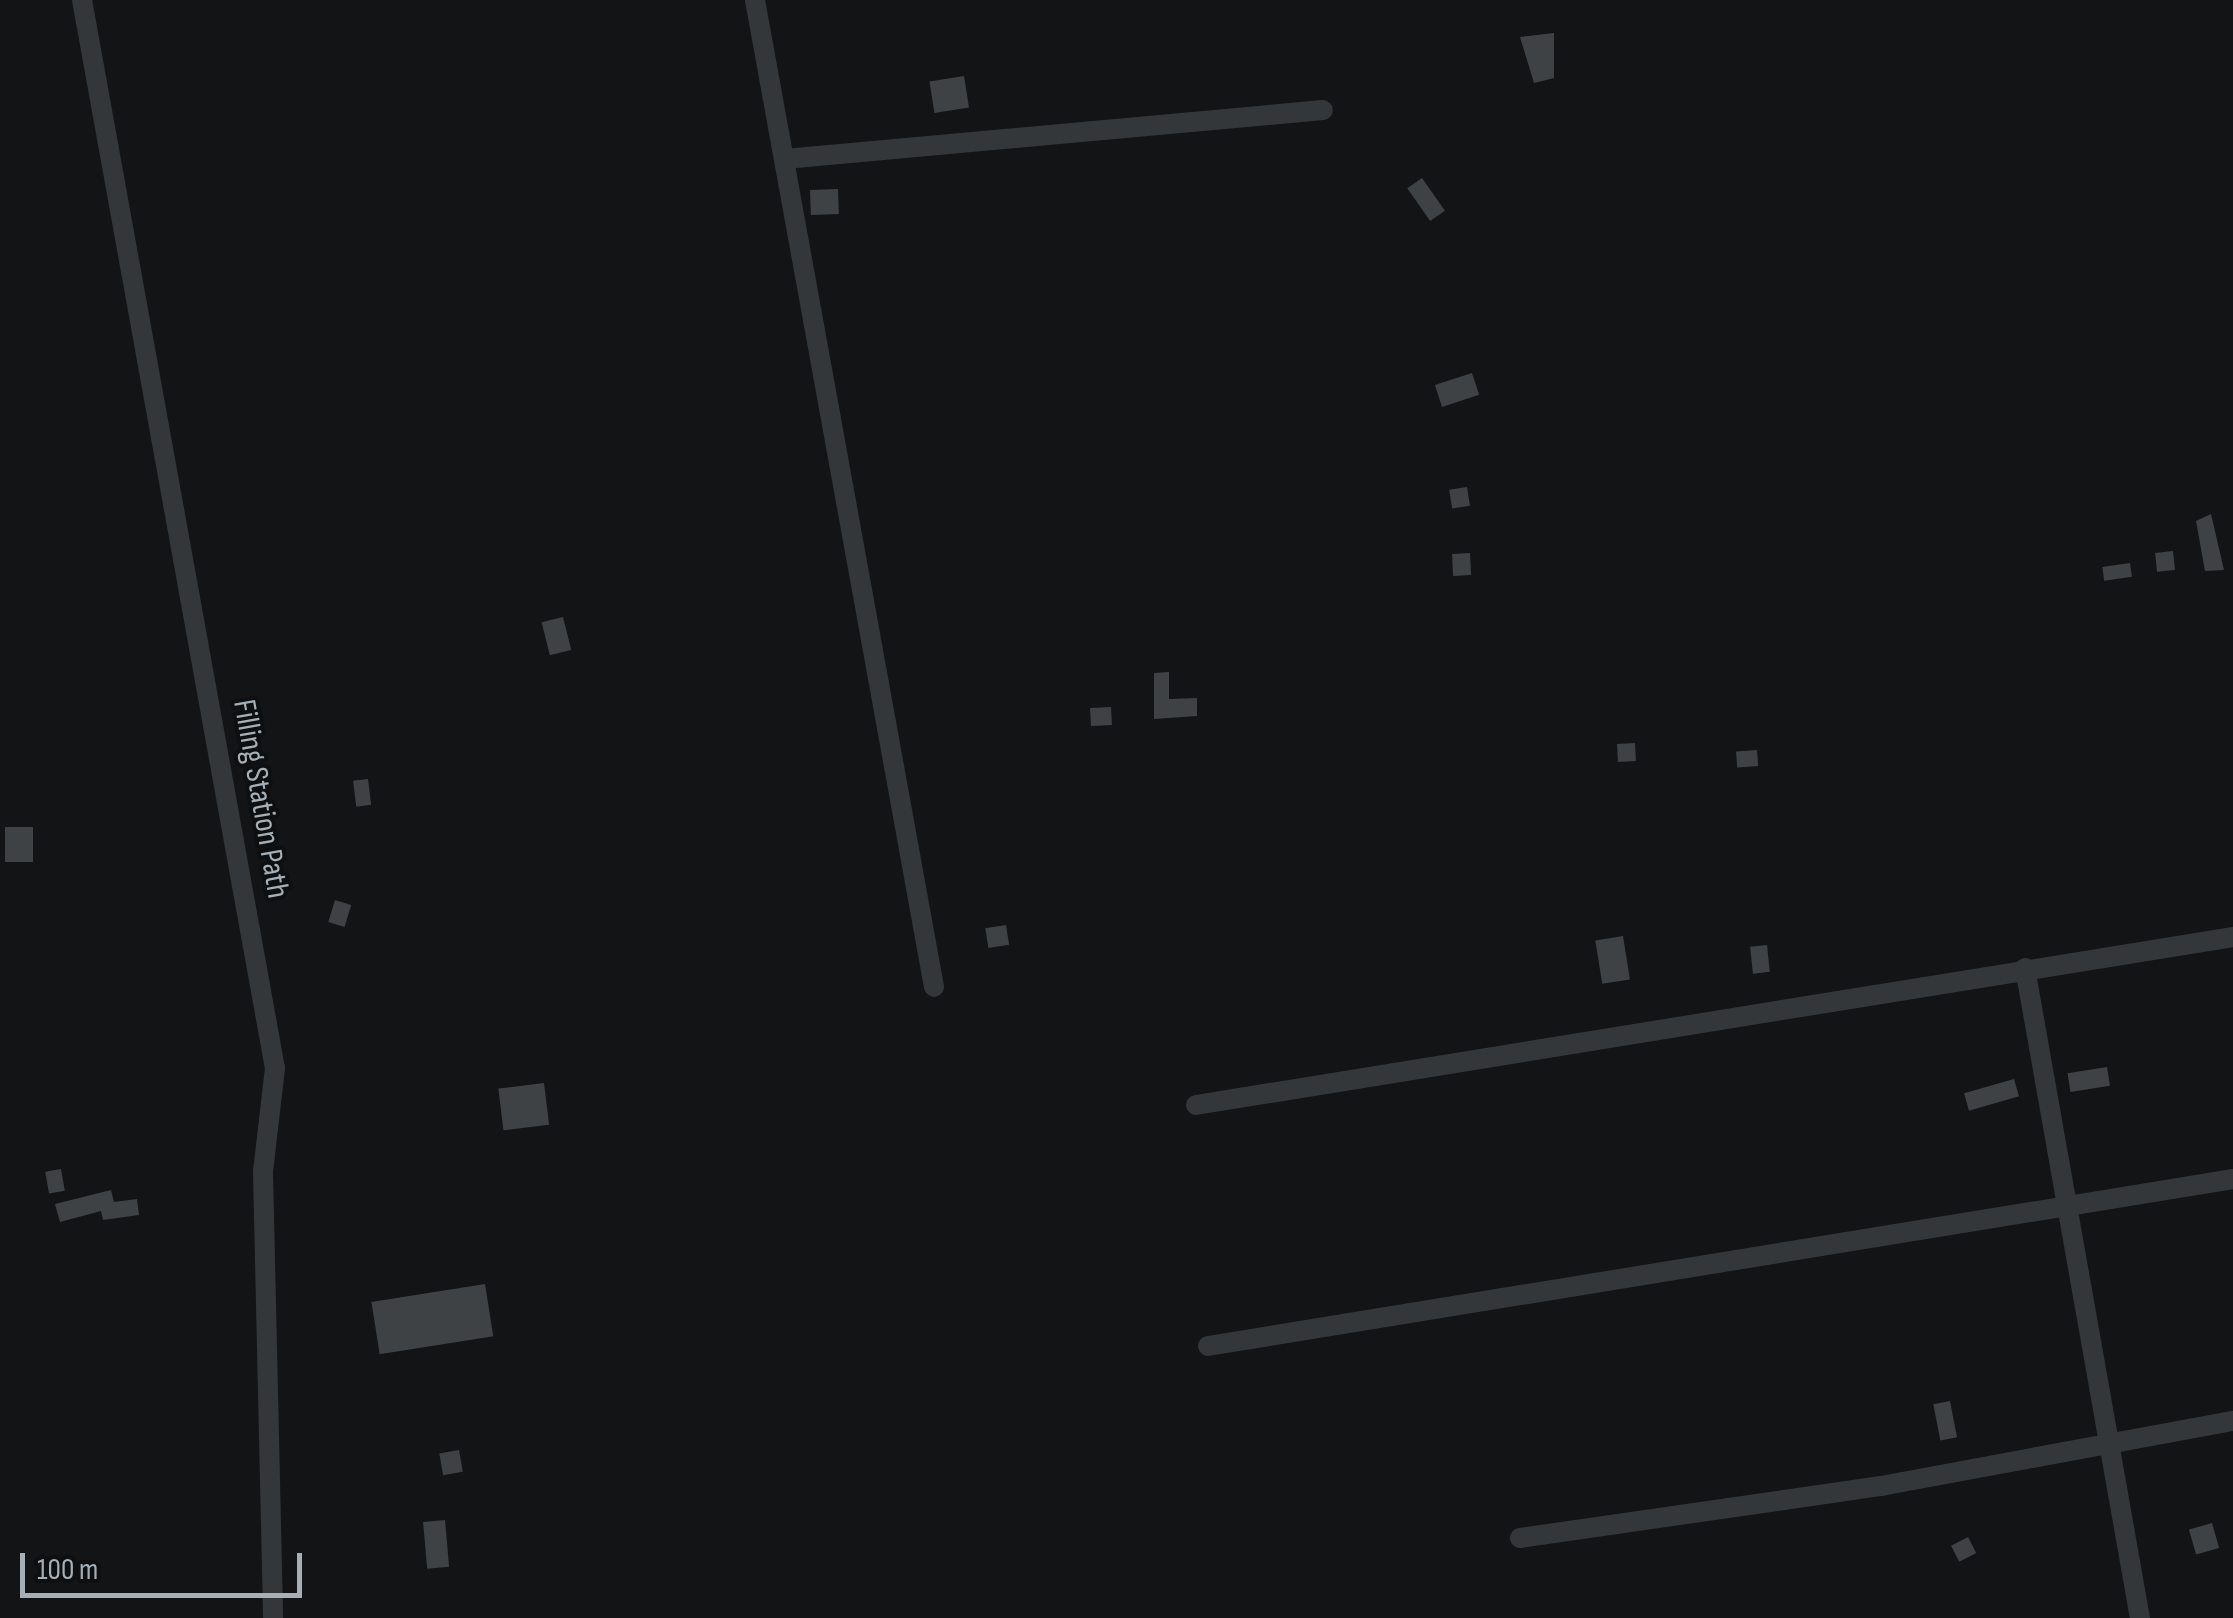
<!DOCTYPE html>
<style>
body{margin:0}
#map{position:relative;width:2233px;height:1618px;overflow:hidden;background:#131415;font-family:"Sofia Sans Condensed",sans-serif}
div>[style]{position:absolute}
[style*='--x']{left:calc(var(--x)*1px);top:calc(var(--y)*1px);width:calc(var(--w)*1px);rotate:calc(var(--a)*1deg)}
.building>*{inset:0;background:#3f4245;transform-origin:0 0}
.street>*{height:20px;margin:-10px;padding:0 10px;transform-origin:10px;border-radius:10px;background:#34373a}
span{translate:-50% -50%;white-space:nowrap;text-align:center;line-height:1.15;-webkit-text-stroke:8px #0e0f10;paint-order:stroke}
.street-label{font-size:32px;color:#a5afb5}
.scale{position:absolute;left:20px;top:1553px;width:282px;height:45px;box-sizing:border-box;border:5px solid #a5afb5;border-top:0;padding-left:12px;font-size:30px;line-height:35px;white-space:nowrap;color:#a5afb5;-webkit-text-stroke:8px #0e0f10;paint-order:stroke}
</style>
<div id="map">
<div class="building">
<i style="clip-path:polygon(1554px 33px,1554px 78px,1534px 83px,1520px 37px)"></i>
<i style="left:964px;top:76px;width:32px;height:35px;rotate:81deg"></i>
<i style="left:1422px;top:178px;width:40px;height:18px;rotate:55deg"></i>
<i style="left:838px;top:189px;width:25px;height:28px;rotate:88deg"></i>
<i style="left:1472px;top:373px;width:23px;height:39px;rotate:72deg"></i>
<i style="left:1467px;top:487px;width:19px;height:18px;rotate:81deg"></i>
<i style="clip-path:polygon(2211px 514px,2224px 570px,2205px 571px,2196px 521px)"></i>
<i style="left:2173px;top:551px;width:19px;height:18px;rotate:84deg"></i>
<i style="left:1470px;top:553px;width:22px;height:18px;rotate:87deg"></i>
<i style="left:2130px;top:563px;width:14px;height:28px;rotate:82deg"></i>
<i style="left:563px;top:617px;width:34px;height:22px;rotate:76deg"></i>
<i style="clip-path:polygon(1169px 672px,1169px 699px,1197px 698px,1197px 716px,1154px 719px,1154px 673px)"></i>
<i style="left:1111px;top:707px;width:18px;height:21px;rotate:87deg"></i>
<i style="left:1635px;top:743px;width:18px;height:18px;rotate:87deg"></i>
<i style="left:1757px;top:750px;width:16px;height:21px;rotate:86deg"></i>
<i style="left:368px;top:779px;width:26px;height:15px;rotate:83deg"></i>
<i style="left:5px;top:827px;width:28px;height:35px"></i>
<i style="left:335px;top:900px;width:17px;height:23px;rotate:17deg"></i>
<i style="left:1006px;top:925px;width:20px;height:21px;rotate:81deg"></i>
<i style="left:1623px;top:936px;width:44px;height:28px;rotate:81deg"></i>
<i style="left:1767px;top:945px;width:27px;height:17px;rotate:84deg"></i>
<i style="left:2107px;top:1067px;width:19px;height:40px;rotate:81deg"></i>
<i style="left:2014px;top:1079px;width:18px;height:52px;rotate:74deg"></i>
<i style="left:544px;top:1083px;width:42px;height:46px;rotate:83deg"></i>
<i style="left:61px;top:1169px;width:22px;height:16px;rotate:80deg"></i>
<i style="clip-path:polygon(111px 1190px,114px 1202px,137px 1199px,139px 1215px,103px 1220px,101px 1211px,60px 1222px,55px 1204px)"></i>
<i style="left:485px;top:1284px;width:53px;height:115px;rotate:81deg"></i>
<i style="left:1950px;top:1401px;width:37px;height:17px;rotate:79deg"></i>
<i style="left:459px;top:1450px;width:22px;height:20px;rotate:80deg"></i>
<i style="left:445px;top:1520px;width:47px;height:22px;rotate:85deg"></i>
<i style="left:2212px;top:1523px;width:26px;height:24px;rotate:74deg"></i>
<i style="left:1968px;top:1537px;width:18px;height:19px;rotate:63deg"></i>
</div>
<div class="street">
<i style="--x:82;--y:0;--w:1085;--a:79.76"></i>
<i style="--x:275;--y:1068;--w:105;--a:96.6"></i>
<i style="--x:263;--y:1172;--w:446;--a:88.7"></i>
<i style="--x:755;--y:0;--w:1003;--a:79.72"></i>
<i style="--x:785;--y:159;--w:540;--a:-5.2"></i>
<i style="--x:2025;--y:968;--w:660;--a:79.97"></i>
<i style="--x:1196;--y:1105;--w:1051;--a:-9.2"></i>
<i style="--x:1208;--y:1346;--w:1039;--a:-9.25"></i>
<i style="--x:1520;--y:1538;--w:365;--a:-8.2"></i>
<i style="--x:1881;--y:1486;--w:358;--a:-10.5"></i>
</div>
<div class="street-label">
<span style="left:260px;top:799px;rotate:80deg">Filling Station Path</span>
</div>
<div class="scale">100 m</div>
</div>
